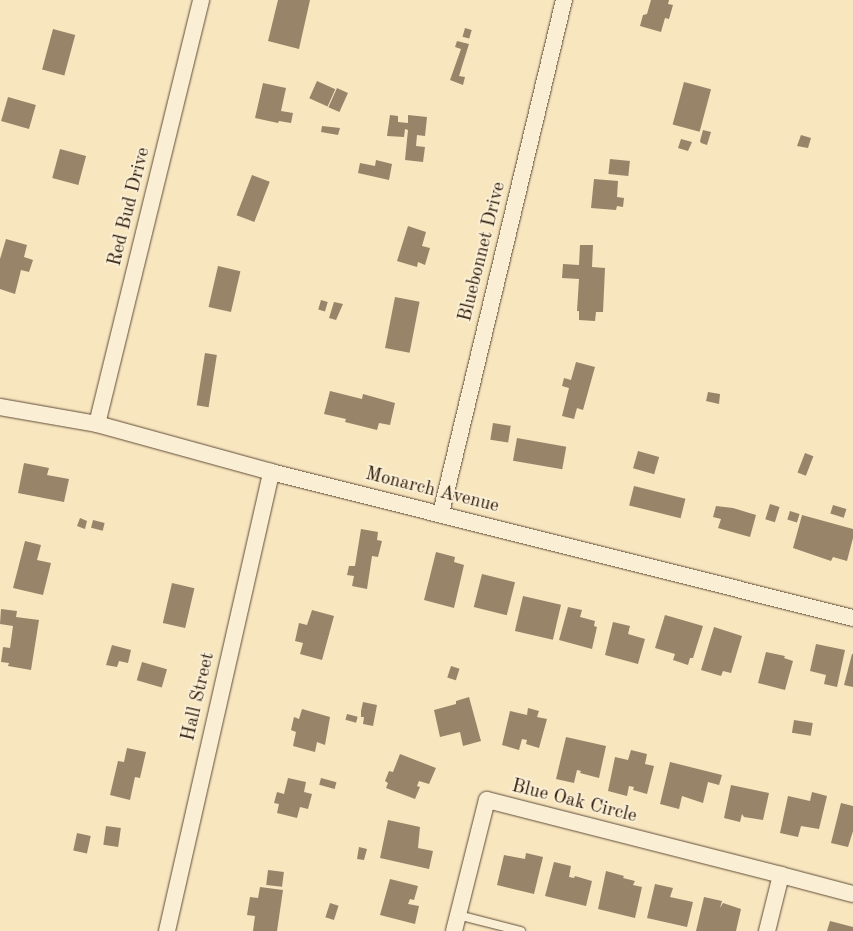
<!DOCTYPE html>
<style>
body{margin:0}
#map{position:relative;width:853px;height:931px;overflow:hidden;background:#f8e6bf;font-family:"Old Standard TT",serif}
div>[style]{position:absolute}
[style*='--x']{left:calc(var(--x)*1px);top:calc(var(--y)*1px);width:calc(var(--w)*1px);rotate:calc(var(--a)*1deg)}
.building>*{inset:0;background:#978469;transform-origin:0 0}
.roads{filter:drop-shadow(0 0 1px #604c38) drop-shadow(0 0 1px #604c38)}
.service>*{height:8px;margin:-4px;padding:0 4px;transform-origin:4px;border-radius:4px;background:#faefd5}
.minor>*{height:16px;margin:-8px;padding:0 8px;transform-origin:8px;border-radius:8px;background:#faefd5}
span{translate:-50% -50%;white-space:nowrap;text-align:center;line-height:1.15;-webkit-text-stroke:4px #faefd5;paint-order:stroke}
.street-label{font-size:19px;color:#2d190b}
</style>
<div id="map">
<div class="building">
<i style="clip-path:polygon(278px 0,310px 0,299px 49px,268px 41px)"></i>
<i style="clip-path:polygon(651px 0,669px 0,668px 4px,673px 5px,669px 19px,665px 18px,661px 32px,640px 26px,643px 15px,647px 14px)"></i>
<i style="left:465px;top:28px;width:7px;height:9px;rotate:16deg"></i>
<i style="left:53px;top:29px;width:23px;height:42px;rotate:15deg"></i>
<i style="clip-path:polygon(457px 41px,469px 44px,459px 76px,465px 77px,463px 85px,450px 80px,461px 49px,455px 47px)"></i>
<i style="left:317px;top:81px;width:20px;height:19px;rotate:24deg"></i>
<i style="left:684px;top:82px;width:28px;height:44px;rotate:15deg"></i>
<i style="clip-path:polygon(263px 83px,286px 88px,281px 111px,293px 113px,291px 123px,279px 121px,278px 123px,255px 118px)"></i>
<i style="left:337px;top:88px;width:12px;height:21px;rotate:24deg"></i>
<i style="left:8px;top:97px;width:29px;height:25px;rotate:16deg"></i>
<i style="clip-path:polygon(390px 115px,398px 116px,398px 122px,408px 123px,408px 115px,427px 117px,425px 136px,417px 135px,416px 146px,425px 147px,423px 162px,405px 160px,408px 130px,405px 129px,404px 137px,387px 136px)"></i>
<i style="clip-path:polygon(322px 126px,340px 128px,338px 135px,321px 132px)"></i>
<i style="clip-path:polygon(703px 130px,711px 132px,707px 145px,701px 143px,700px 141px)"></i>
<i style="clip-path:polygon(801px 135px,811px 138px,808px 148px,797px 146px)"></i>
<i style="clip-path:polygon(681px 139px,692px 142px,688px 151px,678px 148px)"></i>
<i style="left:60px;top:149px;width:27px;height:30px;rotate:15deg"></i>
<i style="left:610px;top:159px;width:20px;height:15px;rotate:6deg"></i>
<i style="clip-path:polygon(376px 160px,392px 164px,389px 180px,358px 173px,360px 163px,375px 166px)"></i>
<i style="left:252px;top:175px;width:19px;height:43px;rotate:21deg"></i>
<i style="clip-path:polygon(594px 179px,618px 181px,617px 197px,624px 198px,623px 207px,617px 206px,616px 210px,591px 208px)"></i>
<i style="clip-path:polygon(408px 226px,426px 232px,422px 246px,430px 248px,425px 265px,418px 262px,417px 267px,397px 261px)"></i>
<i style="clip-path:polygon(6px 239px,27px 245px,24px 257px,33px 260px,29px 272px,21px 270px,15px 294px,0 289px,0 259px)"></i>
<i style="clip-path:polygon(580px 245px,593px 245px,592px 267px,605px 268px,603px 312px,596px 312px,595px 321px,579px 320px,579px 311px,577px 311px,579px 279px,562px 278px,563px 264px,579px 265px)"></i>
<i style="left:218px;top:266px;width:23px;height:42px;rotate:13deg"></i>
<i style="left:395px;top:297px;width:25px;height:52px;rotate:11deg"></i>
<i style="left:321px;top:300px;width:7px;height:10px;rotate:16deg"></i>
<i style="clip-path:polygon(334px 302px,343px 304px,336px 320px,329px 318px)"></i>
<i style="left:205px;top:353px;width:12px;height:53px;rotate:9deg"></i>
<i style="clip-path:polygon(576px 362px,595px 367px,583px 410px,577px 408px,574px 419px,562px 416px,569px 388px,562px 386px,564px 378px,571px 380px)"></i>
<i style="clip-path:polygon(330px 391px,362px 399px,363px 394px,395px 403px,390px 425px,379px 423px,377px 430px,345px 422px,346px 419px,324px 414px)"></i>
<i style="clip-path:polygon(708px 392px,720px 394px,719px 404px,706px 401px)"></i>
<i style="left:493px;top:423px;width:18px;height:17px;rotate:9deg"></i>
<i style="left:517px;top:438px;width:50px;height:23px;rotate:10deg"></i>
<i style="left:638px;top:451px;width:22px;height:18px;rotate:16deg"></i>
<i style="left:805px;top:453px;width:9px;height:21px;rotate:21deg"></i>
<i style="clip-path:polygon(24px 463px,49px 468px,47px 475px,69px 479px,64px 502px,18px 493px)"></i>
<i style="left:634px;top:486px;width:53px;height:20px;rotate:14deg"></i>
<i style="left:770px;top:504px;width:10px;height:16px;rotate:17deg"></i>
<i style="left:833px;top:505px;width:14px;height:9px;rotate:17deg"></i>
<i style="clip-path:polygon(716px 506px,733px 508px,756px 515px,750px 537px,718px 528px,721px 519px,713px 517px)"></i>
<i style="left:790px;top:511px;width:10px;height:9px;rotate:17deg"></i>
<i style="clip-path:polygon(802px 515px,853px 529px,853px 538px,847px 561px,833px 557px,831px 561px,793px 548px)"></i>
<i style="clip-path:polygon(80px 518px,87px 521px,85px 529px,77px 526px)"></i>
<i style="left:93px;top:520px;width:12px;height:8px;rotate:14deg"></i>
<i style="clip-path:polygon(361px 529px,378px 532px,377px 540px,382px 541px,378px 557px,372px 556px,367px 589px,352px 586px,354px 576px,347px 575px,349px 566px,355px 566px)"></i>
<i style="clip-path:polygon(25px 541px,41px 545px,37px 560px,51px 563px,43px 595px,13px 588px)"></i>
<i style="clip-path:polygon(436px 552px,455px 557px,454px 562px,464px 565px,454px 608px,424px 600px)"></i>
<i style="left:482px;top:574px;width:34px;height:34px;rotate:14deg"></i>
<i style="left:172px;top:583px;width:23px;height:41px;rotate:13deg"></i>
<i style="left:523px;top:596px;width:39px;height:36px;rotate:13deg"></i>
<i style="clip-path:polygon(568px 607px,582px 610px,580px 617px,595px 621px,594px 626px,597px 627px,592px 649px,559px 640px)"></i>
<i style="clip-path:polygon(1px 609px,17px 611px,16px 617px,39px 620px,31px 670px,8px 666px,9px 663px,1px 662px,3px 647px,10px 648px,13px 626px,0 624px)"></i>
<i style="clip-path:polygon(312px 610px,334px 616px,322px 660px,300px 654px,303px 643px,295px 641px,299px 623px,307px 625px)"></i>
<i style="clip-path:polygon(665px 615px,703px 626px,693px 658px,690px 658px,688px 665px,673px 660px,675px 654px,655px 648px)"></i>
<i style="clip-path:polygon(613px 622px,630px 626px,628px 634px,645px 639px,638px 664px,605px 655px)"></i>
<i style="clip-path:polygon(714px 627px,742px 636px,731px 673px,723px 671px,721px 676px,701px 670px)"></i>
<i style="clip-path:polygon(816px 644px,845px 650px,837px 687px,824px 684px,826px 675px,810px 671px)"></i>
<i style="clip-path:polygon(112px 645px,131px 650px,128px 663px,119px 661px,117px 667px,106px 665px)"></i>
<i style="clip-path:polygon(766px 652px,785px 656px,784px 658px,793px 661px,785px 690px,758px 683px)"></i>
<i style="clip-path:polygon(852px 654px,853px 654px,853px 687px,844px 685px)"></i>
<i style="left:142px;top:662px;width:26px;height:19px;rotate:16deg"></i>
<i style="left:451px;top:666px;width:9px;height:12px;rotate:18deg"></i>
<i style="clip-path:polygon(469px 697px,481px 741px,463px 746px,460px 732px,440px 737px,434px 710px,456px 704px,456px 701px)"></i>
<i style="clip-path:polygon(363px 702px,377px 705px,373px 726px,363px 724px,364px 717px,361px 717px,361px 711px)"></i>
<i style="clip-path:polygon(528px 708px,539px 711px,537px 717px,547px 719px,539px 748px,526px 744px,527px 740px,522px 739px,519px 750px,502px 745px,510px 711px,527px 715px)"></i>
<i style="clip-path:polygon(302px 709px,330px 717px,325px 745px,317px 742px,315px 752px,293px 746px,296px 732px,291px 730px,294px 717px,299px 719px)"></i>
<i style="left:347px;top:714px;width:11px;height:6px;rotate:15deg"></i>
<i style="left:794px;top:720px;width:19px;height:13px;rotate:9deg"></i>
<i style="clip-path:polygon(566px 737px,606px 746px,599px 778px,580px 773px,581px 771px,577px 770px,574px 783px,556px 779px)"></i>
<i style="clip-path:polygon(127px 748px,146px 752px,140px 778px,135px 777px,130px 800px,110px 795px,118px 761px,124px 762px)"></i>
<i style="clip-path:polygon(631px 750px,647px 754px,645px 764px,654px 766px,647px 794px,633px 790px,634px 787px,629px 786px,627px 796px,608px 791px,615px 757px,628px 760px)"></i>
<i style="clip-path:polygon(400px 754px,436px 768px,429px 784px,419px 781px,417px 786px,420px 787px,415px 799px,386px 788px,388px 783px,385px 781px,389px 771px,393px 772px)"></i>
<i style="clip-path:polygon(670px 762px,722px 775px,719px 785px,708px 782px,703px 803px,682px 796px,679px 809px,660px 804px)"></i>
<i style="clip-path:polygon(288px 778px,306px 782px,304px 792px,312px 794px,308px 809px,300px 807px,297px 818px,277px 813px,279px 804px,274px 803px,277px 792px,284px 794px)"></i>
<i style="left:321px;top:778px;width:16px;height:7px;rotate:15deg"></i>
<i style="clip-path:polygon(731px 785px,769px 793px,763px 820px,744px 817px,742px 814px,740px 822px,724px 818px)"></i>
<i style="clip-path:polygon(812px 792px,827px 796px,819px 829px,801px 826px,798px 837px,780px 833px,788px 796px,810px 801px)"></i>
<i style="clip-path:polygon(841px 803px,853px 806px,853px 831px,848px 847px,831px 843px)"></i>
<i style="clip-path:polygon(388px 820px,420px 827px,418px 848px,433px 851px,429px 869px,380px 858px)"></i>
<i style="left:106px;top:826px;width:15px;height:19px;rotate:8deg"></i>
<i style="left:77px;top:833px;width:14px;height:18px;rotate:12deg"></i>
<i style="clip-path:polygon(359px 847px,367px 849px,364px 860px,357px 859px)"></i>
<i style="clip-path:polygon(526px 853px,543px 857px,534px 894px,497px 885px,504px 855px,525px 859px)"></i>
<i style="clip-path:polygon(554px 862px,571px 866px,569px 877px,574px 878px,575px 876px,592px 881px,586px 906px,545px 896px)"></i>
<i style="left:268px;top:870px;width:16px;height:15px;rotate:7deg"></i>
<i style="clip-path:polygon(606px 871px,624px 876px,623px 878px,635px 881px,633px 885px,642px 887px,635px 918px,598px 909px)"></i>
<i style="clip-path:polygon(390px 879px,418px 886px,414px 900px,410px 899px,408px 904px,419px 906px,415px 924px,380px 915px)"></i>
<i style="clip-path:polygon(655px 884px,673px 888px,670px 897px,693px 902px,687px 927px,647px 918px)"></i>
<i style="clip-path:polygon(260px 887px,283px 890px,277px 931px,253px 931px,255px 916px,247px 915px,250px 897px,258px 898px)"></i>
<i style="clip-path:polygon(704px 897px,722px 901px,720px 908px,723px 903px,741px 909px,736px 931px,696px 931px)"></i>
<i style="left:330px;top:903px;width:9px;height:15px;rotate:18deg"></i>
<i style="clip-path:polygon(830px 921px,853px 927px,853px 931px,827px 931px)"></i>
</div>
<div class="roads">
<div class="service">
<i style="--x:458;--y:915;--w:65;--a:14.3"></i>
</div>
<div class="minor">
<i style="--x:0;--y:407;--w:98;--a:9.9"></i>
<i style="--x:97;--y:424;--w:180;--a:15.4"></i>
<i style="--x:271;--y:472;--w:600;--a:14.08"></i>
<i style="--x:97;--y:424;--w:437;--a:-76.2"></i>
<i style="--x:441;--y:513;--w:528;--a:-76.52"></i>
<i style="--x:781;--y:875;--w:74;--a:14.8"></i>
<i style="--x:167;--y:931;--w:471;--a:-77.2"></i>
<i style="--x:454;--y:931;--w:135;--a:-75.9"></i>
<i style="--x:487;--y:800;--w:303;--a:14.3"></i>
<i style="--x:781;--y:875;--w:58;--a:104"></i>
</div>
</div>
<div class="street-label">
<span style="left:130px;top:207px;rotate:-76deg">Red Bud Drive</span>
<span style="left:483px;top:252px;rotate:-76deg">Bluebonnet Drive</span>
<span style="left:432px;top:491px;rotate:14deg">Monarch Avenue</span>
<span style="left:199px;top:697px;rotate:-77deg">Hall Street</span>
<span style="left:574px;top:802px;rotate:14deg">Blue Oak Circle</span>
</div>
</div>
